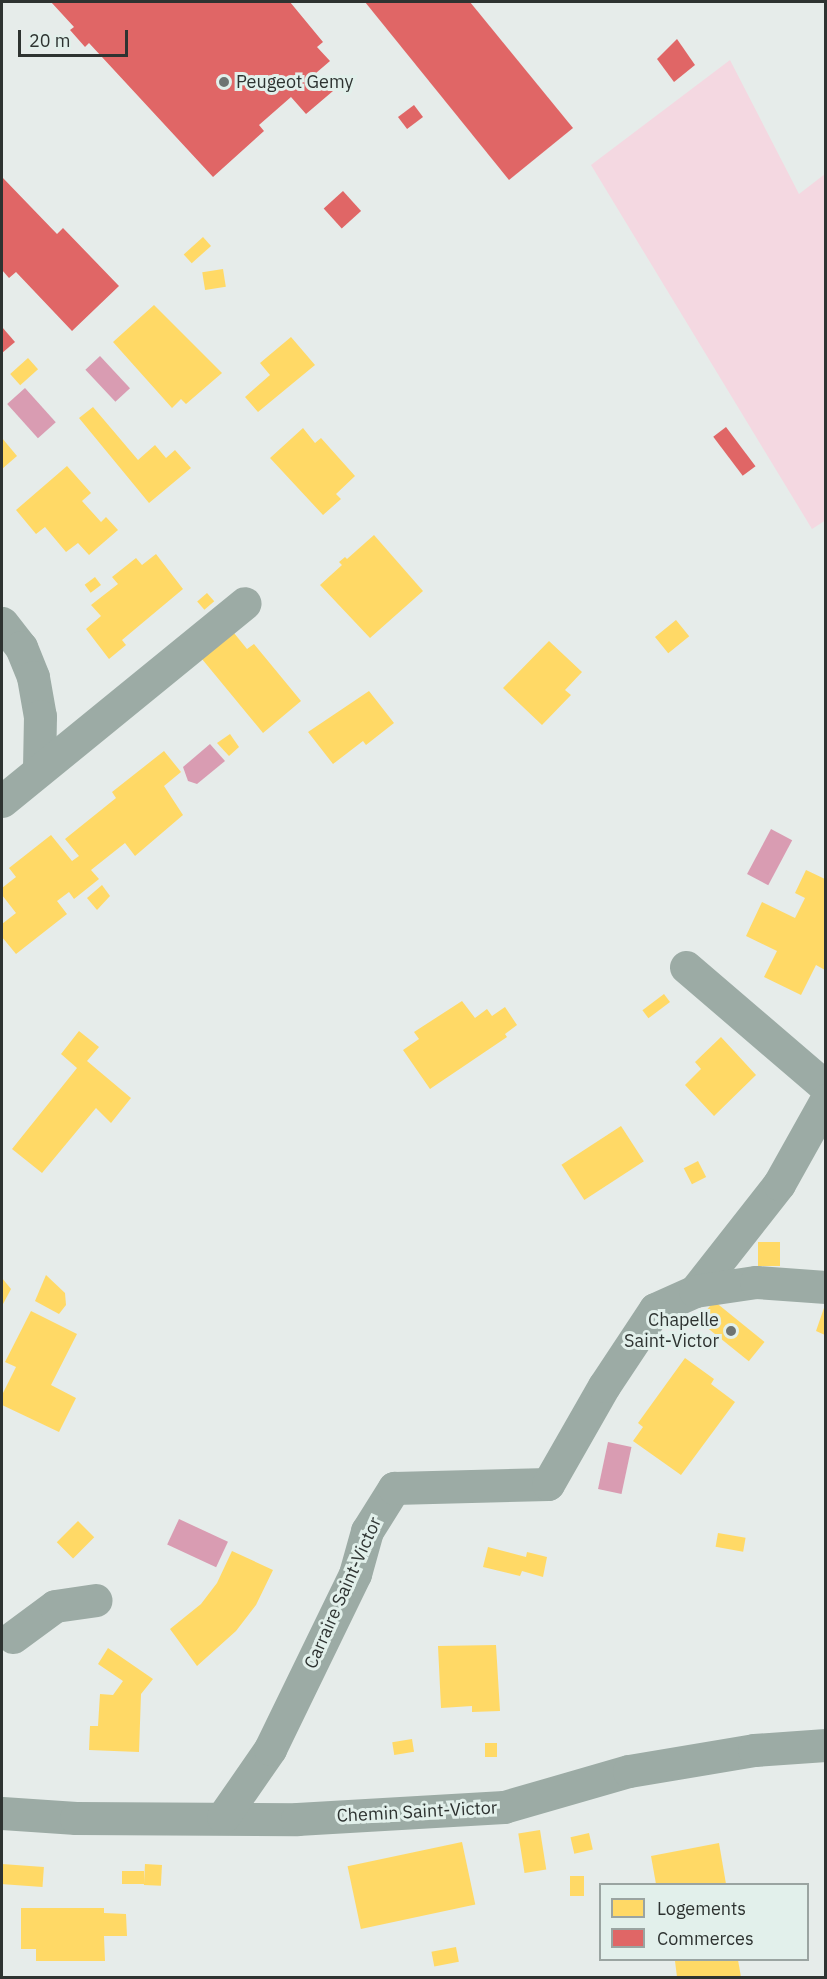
<!DOCTYPE html>
<style>
body{margin:0}
#map{position:relative;width:827px;height:1979px;overflow:hidden;background:#e6ecea;font-family:"IBM Plex Sans",sans-serif}
div>[style]{position:absolute}
[style*='--x']{left:calc(var(--x)*1px);top:calc(var(--y)*1px);width:calc(var(--w)*1px);rotate:calc(var(--a)*1deg)}
.green>*{inset:0;background:#f4d8e1}
.water>*{inset:0;background:#d99cb2;transform-origin:0 0}
.homes>*{inset:0;background:#ffd966;transform-origin:0 0}
.shops>*{inset:0;background:#e06666;transform-origin:0 0}
.minor>*{height:33px;margin:-16.5px;padding:0 16.5px;transform-origin:16.5px;border-radius:16.5px;background:#9caba5}
.dots>*{width:16px;height:16px;translate:-50% -50%;box-sizing:border-box;border:3px solid #e2f0eb;border-radius:50%}
span{translate:-50% -50%;white-space:nowrap;text-align:center;line-height:1.15;-webkit-text-stroke:6px #e2f0eb;paint-order:stroke}
.poi-label{font-size:18px;color:#2e3331}
.left{translate:0 -50%;text-align:left}
.right{translate:-100% -50%;text-align:right}
.street-label{font-size:18px;color:#2e3331}
.frame{position:absolute;inset:0;border:3px solid #2e3331;pointer-events:none}
.legend{position:absolute;left:599px;top:1883px;width:210px;height:78px;box-sizing:border-box;background:#e2f0eb;border:2px solid #9aa4a1;margin:0;padding:8px 10px;list-style:none;font-size:18px;color:#2e3331}
.legend li{display:flex;align-items:center;gap:12px;height:30px}
.legend b{width:30px;border:2px solid #9aa4a1}
.scale{position:absolute;left:18px;top:30px;width:110px;height:27px;box-sizing:border-box;border:3px solid #2e3331;border-top:0;padding-left:8px;font-size:18px;line-height:21px;white-space:nowrap;color:#2e3331;-webkit-text-stroke:4px #e2f0eb;paint-order:stroke}
</style>
<div id="map">
<div class="green">
<i style="clip-path:polygon(730px 60px,799px 194px,825px 174px,826px 520px,812px 529px,591px 165px)"></i>
</div>
<div class="water">
<i style="left:100px;top:356px;width:44px;height:20px;rotate:47deg"></i>
<i style="left:25px;top:388px;width:46px;height:24px;rotate:48deg"></i>
<i style="clip-path:polygon(210px 744px,225px 761px,197px 784px,188px 781px,183px 767px)"></i>
<i style="left:771px;top:829px;width:24px;height:51px;rotate:28deg"></i>
<i style="left:608px;top:1442px;width:24px;height:48px;rotate:12deg"></i>
<i style="left:179px;top:1519px;width:54px;height:28px;rotate:25deg"></i>
</div>
<div class="homes">
<i style="left:203px;top:237px;width:12px;height:26px;rotate:48deg"></i>
<i style="left:223px;top:269px;width:18px;height:21px;rotate:81deg"></i>
<i style="clip-path:polygon(154px 305px,222px 373px,186px 404px,181px 399px,172px 408px,113px 342px)"></i>
<i style="clip-path:polygon(291px 337px,315px 365px,258px 412px,245px 397px,270px 375px,260px 363px)"></i>
<i style="left:28px;top:358px;width:15px;height:24px;rotate:48deg"></i>
<i style="clip-path:polygon(93px 407px,138px 460px,155px 445px,166px 458px,175px 450px,191px 468px,149px 503px,79px 418px)"></i>
<i style="clip-path:polygon(303px 428px,315px 443px,321px 438px,355px 476px,336px 494px,341px 499px,323px 515px,270px 458px)"></i>
<i style="clip-path:polygon(2px 438px,17px 456px,2px 469px)"></i>
<i style="clip-path:polygon(67px 466px,91px 493px,82px 501px,101px 522px,106px 517px,118px 530px,89px 555px,78px 543px,66px 552px,45px 527px,36px 534px,16px 510px)"></i>
<i style="clip-path:polygon(374px 535px,423px 591px,370px 638px,320px 585px,342px 565px,339px 562px,345px 557px,347px 559px)"></i>
<i style="clip-path:polygon(156px 554px,183px 589px,122px 640px,126px 645px,109px 659px,86px 629px,101px 616px,91px 605px,118px 584px,112px 577px,136px 558px,142px 565px)"></i>
<i style="left:95px;top:577px;width:10px;height:13px;rotate:53deg"></i>
<i style="left:207px;top:593px;width:11px;height:13px;rotate:49deg"></i>
<i style="left:676px;top:620px;width:21px;height:27px;rotate:51deg"></i>
<i style="clip-path:polygon(234px 633px,247px 649px,254px 644px,301px 701px,263px 733px,202px 659px)"></i>
<i style="clip-path:polygon(549px 641px,582px 672px,565px 690px,571px 695px,542px 725px,503px 688px)"></i>
<i style="clip-path:polygon(369px 691px,394px 723px,366px 745px,363px 741px,333px 764px,308px 732px)"></i>
<i style="clip-path:polygon(230px 734px,239px 747px,229px 756px,217px 743px)"></i>
<i style="clip-path:polygon(164px 751px,181px 772px,164px 786px,183px 815px,135px 856px,125px 843px,91px 870px,99px 879px,74px 899px,69px 892px,57px 901px,67px 914px,16px 954px,2px 937px,2px 924px,16px 913px,2px 895px,2px 888px,16px 877px,9px 868px,51px 835px,72px 861px,79px 856px,65px 839px,116px 798px,112px 792px)"></i>
<i style="clip-path:polygon(806px 870px,825px 879px,825px 970px,816px 965px,801px 995px,764px 977px,777px 951px,746px 936px,762px 902px,795px 918px,805px 898px,795px 893px)"></i>
<i style="clip-path:polygon(102px 885px,110px 896px,97px 910px,87px 898px)"></i>
<i style="left:664px;top:994px;width:10px;height:27px;rotate:53deg"></i>
<i style="clip-path:polygon(462px 1001px,475px 1018px,487px 1009px,492px 1016px,505px 1007px,517px 1025px,505px 1034px,507px 1037px,430px 1089px,403px 1050px,419px 1039px,414px 1032px)"></i>
<i style="clip-path:polygon(79px 1031px,99px 1047px,87px 1061px,131px 1098px,111px 1123px,96px 1108px,42px 1173px,12px 1149px,77px 1068px,61px 1054px)"></i>
<i style="clip-path:polygon(721px 1037px,756px 1075px,714px 1116px,685px 1085px,701px 1069px,695px 1062px)"></i>
<i style="left:621px;top:1126px;width:42px;height:71px;rotate:57deg"></i>
<i style="left:698px;top:1161px;width:18px;height:16px;rotate:63deg"></i>
<i style="left:758px;top:1242px;width:22px;height:24px"></i>
<i style="clip-path:polygon(46px 1275px,65px 1293px,66px 1305px,59px 1314px,35px 1301px)"></i>
<i style="clip-path:polygon(2px 1278px,11px 1289px,2px 1306px)"></i>
<i style="left:714px;top:1301px;width:65px;height:25px;rotate:39deg"></i>
<i style="clip-path:polygon(825px 1305px,825px 1335px,816px 1331px)"></i>
<i style="clip-path:polygon(31px 1311px,77px 1334px,51px 1385px,76px 1398px,59px 1432px,2px 1405px,2px 1395px,16px 1367px,5px 1362px)"></i>
<i style="clip-path:polygon(685px 1358px,714px 1379px,711px 1384px,735px 1402px,681px 1475px,633px 1441px,643px 1427px,638px 1423px)"></i>
<i style="left:78px;top:1521px;width:23px;height:30px;rotate:45deg"></i>
<i style="left:718px;top:1533px;width:28px;height:14px;rotate:10deg"></i>
<i style="clip-path:polygon(488px 1547px,526px 1557px,527px 1552px,547px 1557px,543px 1577px,522px 1571px,520px 1576px,483px 1567px)"></i>
<i style="clip-path:polygon(232px 1551px,273px 1570px,256px 1605px,236px 1631px,197px 1666px,170px 1629px,201px 1604px,217px 1583px)"></i>
<i style="clip-path:polygon(496px 1645px,500px 1711px,472px 1712px,472px 1706px,441px 1708px,438px 1646px)"></i>
<i style="clip-path:polygon(108px 1648px,153px 1679px,141px 1694px,139px 1752px,89px 1750px,90px 1726px,98px 1726px,100px 1694px,113px 1695px,123px 1681px,98px 1664px)"></i>
<i style="left:412px;top:1739px;width:13px;height:20px;rotate:81deg"></i>
<i style="left:485px;top:1743px;width:12px;height:14px"></i>
<i style="left:540px;top:1830px;width:40px;height:22px;rotate:81deg"></i>
<i style="left:589px;top:1833px;width:17px;height:19px;rotate:77deg"></i>
<i style="left:462px;top:1842px;width:64px;height:117px;rotate:78deg"></i>
<i style="clip-path:polygon(719px 1843px,726px 1884px,656px 1884px,651px 1856px)"></i>
<i style="left:2px;top:1864px;width:42px;height:20px;rotate:4deg"></i>
<i style="left:145px;top:1864px;width:17px;height:21px;rotate:3deg"></i>
<i style="left:122px;top:1871px;width:22px;height:13px"></i>
<i style="left:584px;top:1876px;width:20px;height:14px;rotate:90deg"></i>
<i style="clip-path:polygon(21px 1908px,104px 1908px,104px 1913px,126px 1914px,127px 1936px,104px 1936px,105px 1961px,36px 1961px,36px 1949px,21px 1949px)"></i>
<i style="left:456px;top:1947px;width:15px;height:25px;rotate:79deg"></i>
<i style="clip-path:polygon(703px 1960px,738px 1960px,741px 1977px,677px 1977px,675px 1961px)"></i>
</div>
<div class="shops">
<i style="clip-path:polygon(51px 2px,290px 2px,323px 42px,317px 47px,330px 61px,316px 73px,333px 91px,306px 114px,291px 97px,259px 125px,264px 131px,213px 177px,89px 43px,85px 47px,70px 30px,74px 27px)"></i>
<i style="clip-path:polygon(365px 2px,470px 2px,573px 128px,509px 180px)"></i>
<i style="clip-path:polygon(677px 39px,695px 65px,674px 82px,657px 59px)"></i>
<i style="left:414px;top:105px;width:15px;height:20px;rotate:53deg"></i>
<i style="clip-path:polygon(2px 177px,57px 234px,63px 228px,119px 286px,72px 331px,16px 272px,9px 278px,2px 270px)"></i>
<i style="left:343px;top:191px;width:27px;height:26px;rotate:48deg"></i>
<i style="clip-path:polygon(2px 327px,15px 342px,2px 353px)"></i>
<i style="left:726px;top:427px;width:49px;height:16px;rotate:53deg"></i>
</div>
<div class="minor">
<i style="--x:2;--y:623;--w:31;--a:52"></i>
<i style="--x:21;--y:647;--w:32;--a:68"></i>
<i style="--x:33;--y:677;--w:40;--a:80"></i>
<i style="--x:40;--y:716;--w:54;--a:91.1"></i>
<i style="--x:2;--y:801;--w:313;--a:-39.2"></i>
<i style="--x:686;--y:967;--w:184;--a:40.6"></i>
<i style="--x:695;--y:1291;--w:136;--a:-51.9"></i>
<i style="--x:779;--y:1184;--w:96;--a:-60.8"></i>
<i style="--x:13;--y:1637;--w:52;--a:-36.4"></i>
<i style="--x:55;--y:1606;--w:41;--a:-8.3"></i>
<i style="--x:2;--y:1813;--w:74;--a:3.9"></i>
<i style="--x:76;--y:1818;--w:221;--a:0.3"></i>
<i style="--x:297;--y:1819;--w:207;--a:-3.3"></i>
<i style="--x:504;--y:1807;--w:130;--a:-16.1"></i>
<i style="--x:629;--y:1771;--w:127;--a:-9.5"></i>
<i style="--x:754;--y:1750;--w:72;--a:-4"></i>
<i style="--x:223;--y:1817;--w:83;--a:-55.3"></i>
<i style="--x:270;--y:1749;--w:195;--a:-64.1"></i>
<i style="--x:355;--y:1574;--w:45;--a:-74.4"></i>
<i style="--x:367;--y:1531;--w:51;--a:-57.9"></i>
<i style="--x:394;--y:1488;--w:154;--a:-1.5"></i>
<i style="--x:548;--y:1484;--w:113;--a:-60.3"></i>
<i style="--x:604;--y:1386;--w:92;--a:-56.5"></i>
<i style="--x:655;--y:1309;--w:44;--a:-24.2"></i>
<i style="--x:695;--y:1291;--w:62;--a:-8.4"></i>
<i style="--x:756;--y:1282;--w:70;--a:4.1"></i>
</div>
<div class="dots">
<i style="left:224px;top:82px;background:#6e7472"></i>
<i style="left:731px;top:1331px;background:#6e7472"></i>
</div>
<div class="poi-label">
<span class="left" style="left:236px;top:82px">Peugeot Gemy</span>
<span class="right" style="left:719px;top:1331px">Chapelle<br>Saint-Victor</span>
</div>
<div class="street-label">
<span style="left:343px;top:1593px;rotate:-66deg">Carraire Saint-Victor</span>
<span style="left:417px;top:1812px;rotate:-3deg">Chemin Saint-Victor</span>
</div>
<div class="frame"></div>
<ul class="legend">
<li><b style="height:16px;background:#ffd966"></b>Logements</li>
<li><b style="height:16px;background:#e06666"></b>Commerces</li>
</ul>
<div class="scale">20 m</div>
</div>
